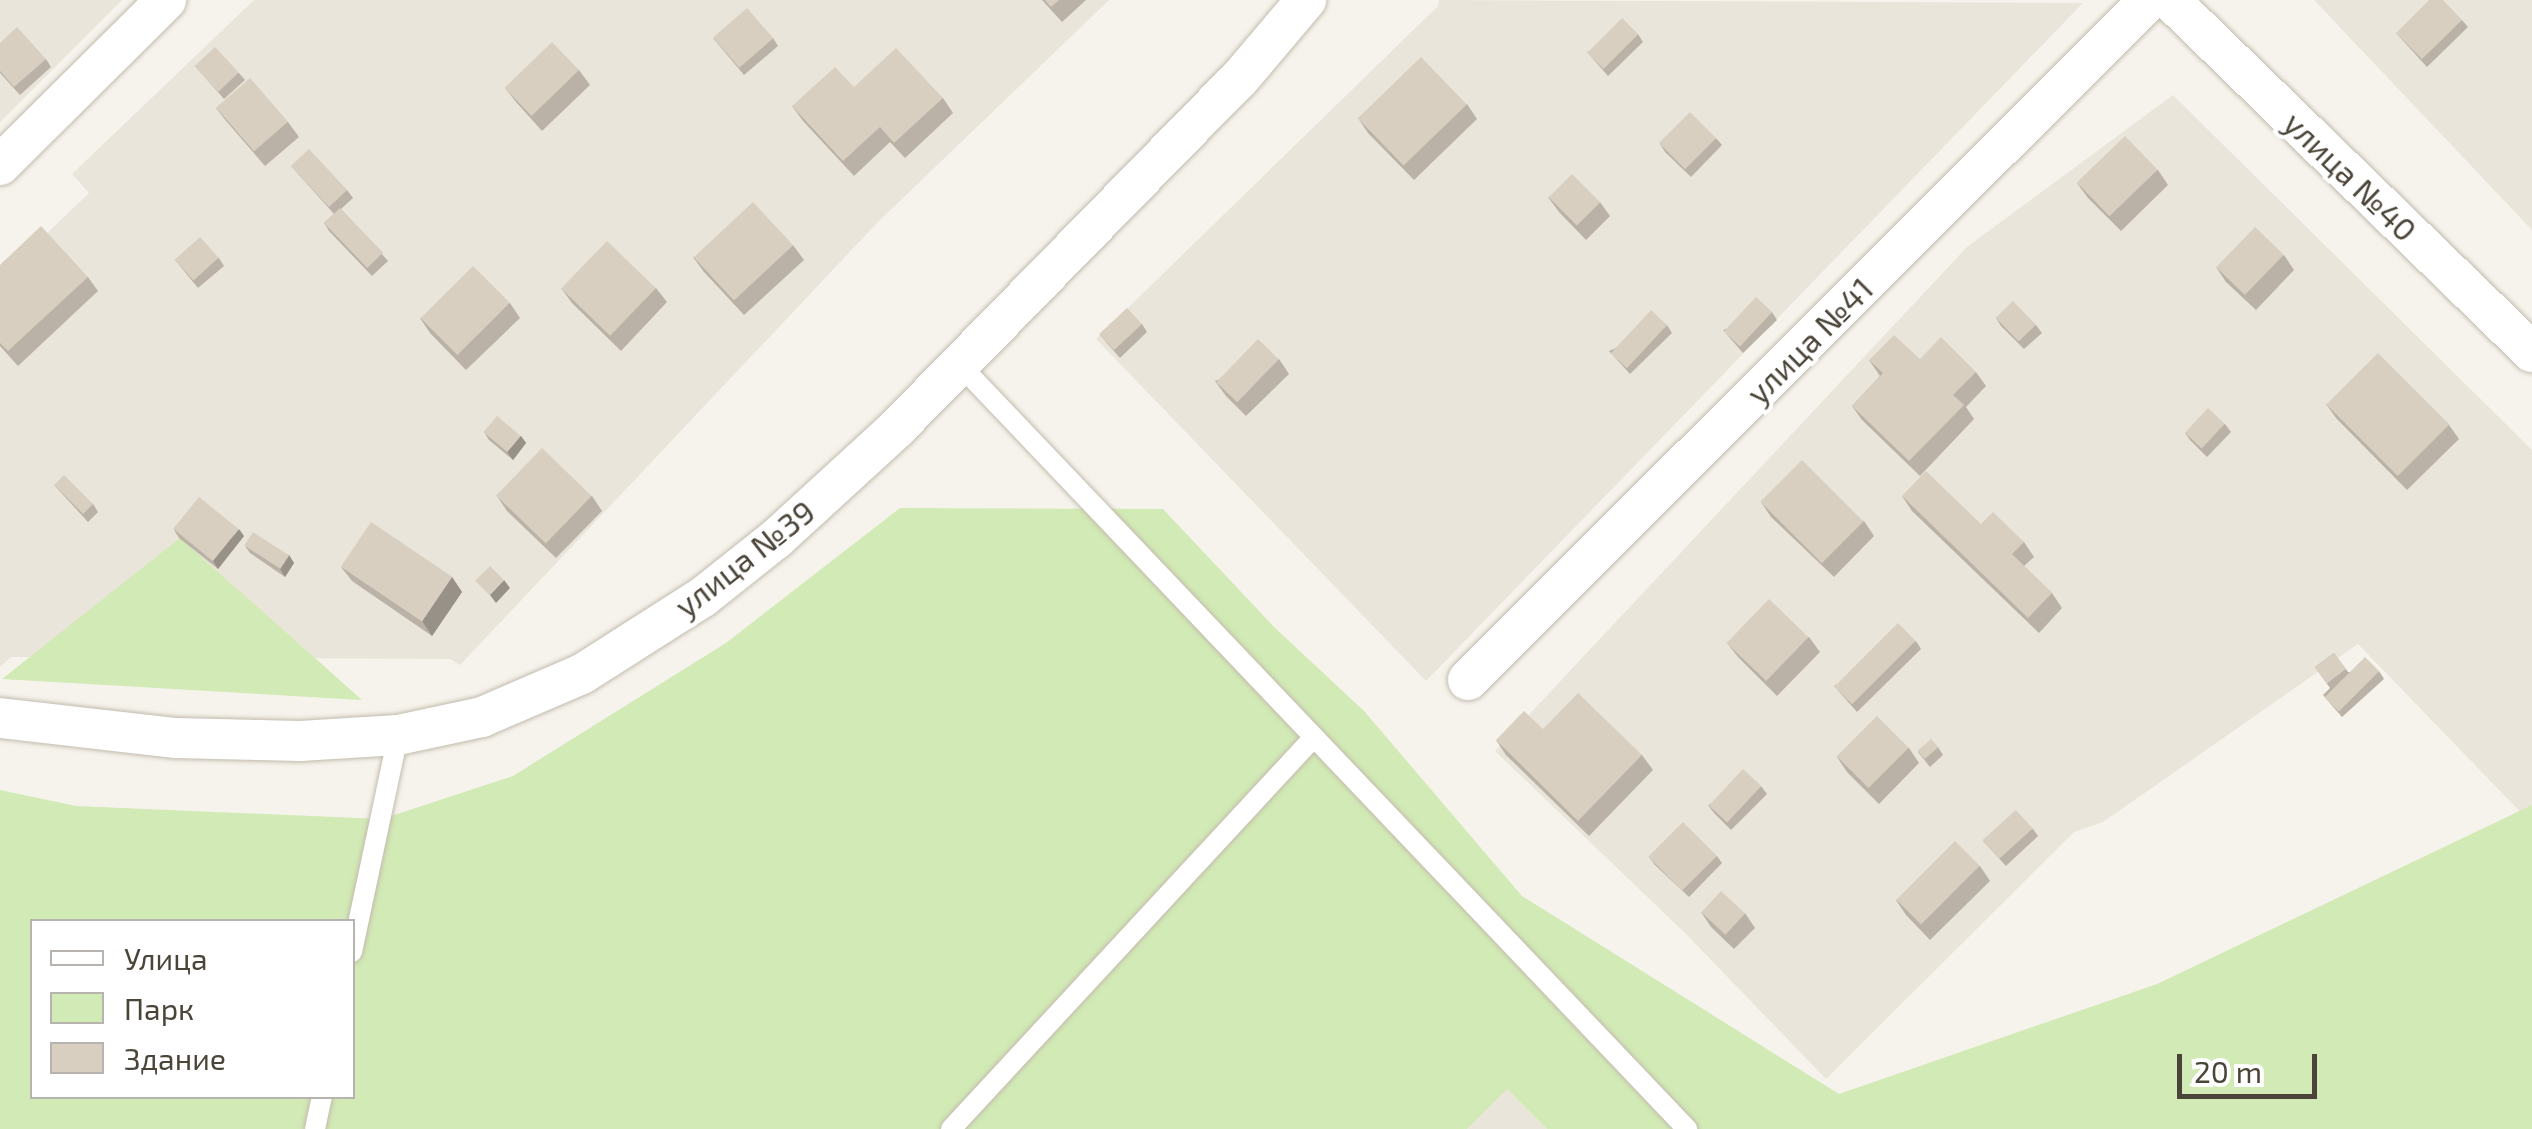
<!DOCTYPE html>
<meta charset="utf-8">
<style>
body{margin:0}
#map{position:relative;width:2532px;height:1129px;overflow:hidden;background:#f6f3ec;font-family:"Exo 2",sans-serif}
div>[style]{position:absolute}
[style*='--x']{left:calc(var(--x)*1px);top:calc(var(--y)*1px);width:calc(var(--w)*1px);rotate:calc(var(--a)*1deg)}
.residential>*{inset:0;background:#eae5da}
.green>*{inset:0;background:#d2eab5}
.roads{filter:drop-shadow(0 0 2px #c2bbae) drop-shadow(0 0 2px #c2bbae)}
.service>*{height:20px;margin:-10px;padding:0 10px;transform-origin:10px;border-radius:10px;background:#fff}
.minor>*{height:40px;margin:-20px;padding:0 20px;transform-origin:20px;border-radius:20px;background:#fff}
.wall>*{inset:0;background:#bab2a6}
.shaded-wall>*{inset:0;background:#979187}
.building>*{inset:0;background:#d8cfc1;transform-origin:0 0}
span{translate:-50% -50%;white-space:nowrap;text-align:center;line-height:1.15;-webkit-text-stroke:8px #fff;paint-order:stroke}
.street-label{font-size:32px;color:#4b4439}
.legend{position:absolute;left:30px;top:919px;width:325px;height:180px;box-sizing:border-box;background:#fff;border:2px solid #b7b4b0;margin:0;padding:12px 18px;list-style:none;font-size:30px;color:#4b4439}
.legend li{display:flex;align-items:center;gap:20px;height:50px}
.legend b{width:50px;border:2px solid #b7b4b0}
.scale{position:absolute;left:2177px;top:1054px;width:140px;height:45px;box-sizing:border-box;border:5px solid #4b4439;border-top:0;padding-left:12px;font-size:30px;line-height:35px;white-space:nowrap;color:#4b4439;-webkit-text-stroke:8px #fff;paint-order:stroke}
</style>
<div id="map">
<div class="residential">
<i style="clip-path:polygon(0 0,122px 0,0 122px)"></i>
<i style="clip-path:polygon(254px 0,1109px 0,878px 222px,460px 665px,450px 659px,11px 657px,0 667px,0 278px,89px 193px,72px 174px)"></i>
<i style="clip-path:polygon(1439px 0,2083px 3px,1426px 681px,1096px 339px,1438px 6px)"></i>
<i style="clip-path:polygon(2314px 0,2532px 0,2532px 230px)"></i>
<i style="clip-path:polygon(2173px 95px,2532px 450px,2532px 824px,2358px 644px,2103px 822px,2074px 832px,1826px 1079px,1686px 934px,1495px 751px,1967px 247px)"></i>
<i style="clip-path:polygon(1507px 1089px,1547px 1129px,1467px 1129px)"></i>
</div>
<div class="green">
<i style="clip-path:polygon(evenodd,900px 508px,1163px 509px,1274px 627px,1364px 711px,1522px 896px,1839px 1094px,2157px 984px,2532px 805px,2532px 1129px,1547px 1129px,1507px 1089px,1467px 1129px,0 1129px,0 790px,76px 806px,382px 819px,513px 776px,726px 643px,900px 508px,32px 922px,352px 922px,352px 1096px,32px 1096px,32px 922px)"></i>
<i style="clip-path:polygon(180px 538px,362px 700px,2px 679px)"></i>
</div>
<div class="roads">
<div class="service">
<i style="--x:960;--y:365;--w:1055;--a:46.42"></i>
<i style="--x:352;--y:952;--w:222;--a:-78"></i>
<i style="--x:315;--y:1129;--w:34;--a:-78"></i>
<i style="--x:951;--y:1129;--w:534;--a:-47.2"></i>
</div>
<div class="minor">
<i style="--x:2170;--y:0;--w:505;--a:44.2"></i>
<i style="--x:0;--y:165;--w:234;--a:-44.8"></i>
<i style="--x:1468;--y:680;--w:962;--a:-44.96"></i>
<i style="--x:0;--y:718;--w:177;--a:6.5"></i>
<i style="--x:176;--y:738;--w:124;--a:1.4"></i>
<i style="--x:300;--y:741;--w:98;--a:-3.5"></i>
<i style="--x:398;--y:735;--w:86;--a:-12.1"></i>
<i style="--x:482;--y:717;--w:109;--a:-23.3"></i>
<i style="--x:582;--y:674;--w:143;--a:-32.5"></i>
<i style="--x:703;--y:597;--w:93;--a:-38.5"></i>
<i style="--x:776;--y:539;--w:164;--a:-42.5"></i>
<i style="--x:897;--y:428;--w:491;--a:-45.6"></i>
<i style="--x:1241;--y:77;--w:101;--a:-49.8"></i>
</div>
</div>
<div class="wall">
<i style="clip-path:polygon(1042px 0,1086px 0,1062px 22px)"></i>
<i style="clip-path:polygon(2462px 20px,2468px 27px,2427px 67px,2396px 33px)"></i>
<i style="clip-path:polygon(1638px 34px,1643px 42px,1608px 76px,1587px 52px)"></i>
<i style="clip-path:polygon(713px 38px,773px 38px,778px 46px,744px 75px)"></i>
<i style="clip-path:polygon(0 43px,46px 59px,51px 67px,20px 95px,0 73px)"></i>
<i style="clip-path:polygon(195px 66px,239px 73px,245px 80px,224px 99px)"></i>
<i style="clip-path:polygon(579px 70px,590px 85px,542px 131px,516px 102px,505px 88px)"></i>
<i style="clip-path:polygon(854px 87px,943px 98px,953px 113px,905px 158px,890px 142px,854px 176px,803px 121px,792px 106px)"></i>
<i style="clip-path:polygon(1467px 104px,1477px 119px,1414px 180px,1368px 133px,1358px 118px)"></i>
<i style="clip-path:polygon(216px 108px,288px 122px,299px 137px,265px 166px,227px 122px)"></i>
<i style="clip-path:polygon(1716px 138px,1722px 145px,1691px 177px,1665px 152px,1660px 144px)"></i>
<i style="clip-path:polygon(291px 166px,347px 190px,353px 198px,341px 209px,388px 261px,372px 276px,329px 231px,324px 223px,334px 214px)"></i>
<i style="clip-path:polygon(2158px 170px,2168px 185px,2121px 231px,2088px 198px,2077px 183px)"></i>
<i style="clip-path:polygon(1548px 197px,1600px 202px,1610px 216px,1586px 240px,1559px 212px)"></i>
<i style="clip-path:polygon(793px 245px,804px 260px,744px 315px,704px 272px,693px 257px)"></i>
<i style="clip-path:polygon(2284px 255px,2294px 270px,2256px 310px,2226px 282px,2216px 267px)"></i>
<i style="clip-path:polygon(219px 258px,224px 266px,198px 288px,175px 260px)"></i>
<i style="clip-path:polygon(0 265px,88px 277px,98px 291px,18px 366px,0 346px)"></i>
<i style="clip-path:polygon(561px 288px,656px 288px,667px 302px,621px 351px,572px 303px)"></i>
<i style="clip-path:polygon(510px 303px,520px 318px,466px 370px,430px 333px,420px 318px)"></i>
<i style="clip-path:polygon(1772px 312px,1777px 320px,1743px 353px,1723px 330px)"></i>
<i style="clip-path:polygon(1996px 318px,2036px 325px,2042px 333px,2024px 349px,2001px 326px)"></i>
<i style="clip-path:polygon(1142px 324px,1147px 332px,1120px 358px,1100px 335px)"></i>
<i style="clip-path:polygon(1667px 325px,1672px 333px,1630px 374px,1609px 351px)"></i>
<i style="clip-path:polygon(1279px 359px,1289px 374px,1246px 416px,1226px 396px,1215px 381px)"></i>
<i style="clip-path:polygon(1920px 359px,1976px 372px,1986px 386px,1966px 407px,1974px 419px,1920px 476px,1862px 420px,1852px 406px,1880px 376px,1869px 360px)"></i>
<i style="clip-path:polygon(2326px 404px,2449px 425px,2459px 439px,2407px 490px,2336px 418px)"></i>
<i style="clip-path:polygon(2225px 424px,2231px 432px,2207px 457px,2190px 440px,2185px 433px)"></i>
<i style="clip-path:polygon(484px 432px,521px 436px,526px 443px,513px 460px,489px 440px)"></i>
<i style="clip-path:polygon(54px 485px,93px 504px,98px 512px,88px 522px)"></i>
<i style="clip-path:polygon(497px 496px,592px 496px,602px 511px,556px 558px,507px 511px)"></i>
<i style="clip-path:polygon(1902px 496px,1981px 524px,2024px 542px,2034px 557px,2024px 566px,2052px 593px,2062px 608px,2039px 633px,1912px 511px)"></i>
<i style="clip-path:polygon(1761px 502px,1864px 521px,1874px 536px,1834px 577px,1771px 517px)"></i>
<i style="clip-path:polygon(174px 530px,244px 536px,218px 569px,179px 538px)"></i>
<i style="clip-path:polygon(245px 546px,289px 555px,294px 563px,285px 577px,250px 553px)"></i>
<i style="clip-path:polygon(341px 567px,452px 577px,462px 592px,432px 636px,352px 581px)"></i>
<i style="clip-path:polygon(1809px 637px,1820px 652px,1777px 696px,1738px 657px,1727px 643px)"></i>
<i style="clip-path:polygon(1916px 641px,1921px 649px,1857px 712px,1834px 686px)"></i>
<i style="clip-path:polygon(2334px 653px,2348px 672px,2379px 671px,2384px 679px,2342px 717px,2323px 695px,2330px 688px,2315px 667px)"></i>
<i style="clip-path:polygon(1543px 729px,1642px 755px,1653px 770px,1589px 836px,1506px 755px,1496px 740px)"></i>
<i style="clip-path:polygon(1938px 747px,1943px 755px,1930px 767px,1918px 752px)"></i>
<i style="clip-path:polygon(1909px 748px,1919px 763px,1879px 804px,1847px 772px,1837px 757px)"></i>
<i style="clip-path:polygon(1761px 786px,1767px 794px,1731px 830px,1714px 813px,1708px 805px)"></i>
<i style="clip-path:polygon(2033px 829px,2038px 836px,2006px 866px,1983px 841px)"></i>
<i style="clip-path:polygon(1717px 856px,1722px 863px,1689px 897px,1655px 865px,1649px 857px)"></i>
<i style="clip-path:polygon(1980px 866px,1990px 881px,1930px 940px,1906px 915px,1896px 900px)"></i>
<i style="clip-path:polygon(1701px 912px,1745px 913px,1755px 928px,1734px 949px,1711px 927px)"></i>
</div>
<div class="shaded-wall">
<i style="clip-path:polygon(521px 436px,526px 443px,513px 460px,507px 452px)"></i>
<i style="clip-path:polygon(239px 529px,244px 536px,218px 569px,213px 561px)"></i>
<i style="clip-path:polygon(289px 555px,294px 563px,285px 577px,280px 569px)"></i>
<i style="clip-path:polygon(452px 577px,462px 592px,432px 636px,422px 621px)"></i>
<i style="clip-path:polygon(504px 580px,510px 588px,496px 603px,490px 595px)"></i>
</div>
<div class="building">
<i style="clip-path:polygon(1045px 0,1059px 0,1051px 7px)"></i>
<i style="clip-path:polygon(2429px 0,2443px 0,2462px 20px,2422px 59px,2396px 33px)"></i>
<i style="left:747px;top:8px;width:40px;height:45px;rotate:49deg"></i>
<i style="left:1622px;top:18px;width:23px;height:49px;rotate:45deg"></i>
<i style="clip-path:polygon(17px 27px,46px 59px,14px 87px,0 71px,0 43px)"></i>
<i style="left:552px;top:42px;width:39px;height:66px;rotate:46deg"></i>
<i style="left:215px;top:47px;width:35px;height:28px;rotate:47deg"></i>
<i style="clip-path:polygon(896px 48px,943px 98px,894px 143px,880px 127px,843px 161px,792px 106px,835px 67px,854px 87px)"></i>
<i style="left:1421px;top:57px;width:66px;height:88px;rotate:46deg"></i>
<i style="left:250px;top:78px;width:58px;height:45px;rotate:49deg"></i>
<i style="left:1690px;top:112px;width:37px;height:44px;rotate:45deg"></i>
<i style="left:2125px;top:136px;width:47px;height:67px;rotate:46deg"></i>
<i style="left:309px;top:149px;width:56px;height:25px;rotate:47deg"></i>
<i style="left:1572px;top:174px;width:40px;height:33px;rotate:45deg"></i>
<i style="left:753px;top:202px;width:59px;height:81px;rotate:47deg"></i>
<i style="left:340px;top:208px;width:62px;height:22px;rotate:46deg"></i>
<i style="clip-path:polygon(41px 226px,88px 277px,8px 351px,0 343px,0 265px)"></i>
<i style="left:2255px;top:227px;width:40px;height:56px;rotate:44deg"></i>
<i style="left:200px;top:237px;width:28px;height:34px;rotate:48deg"></i>
<i style="left:607px;top:241px;width:68px;height:66px;rotate:44deg"></i>
<i style="left:473px;top:266px;width:52px;height:74px;rotate:45deg"></i>
<i style="left:1756px;top:297px;width:22px;height:47px;rotate:43deg"></i>
<i style="left:2013px;top:301px;width:33px;height:24px;rotate:46deg"></i>
<i style="left:1127px;top:308px;width:22px;height:38px;rotate:47deg"></i>
<i style="left:1651px;top:310px;width:22px;height:59px;rotate:43deg"></i>
<i style="clip-path:polygon(1894px 335px,1920px 359px,1941px 337px,1976px 372px,1953px 395px,1964px 405px,1909px 461px,1852px 406px,1883px 373px,1869px 360px)"></i>
<i style="left:1258px;top:339px;width:29px;height:60px;rotate:44deg"></i>
<i style="left:2378px;top:353px;width:101px;height:73px;rotate:45deg"></i>
<i style="left:2208px;top:408px;width:23px;height:34px;rotate:43deg"></i>
<i style="left:497px;top:416px;width:31px;height:21px;rotate:40deg"></i>
<i style="left:542px;top:448px;width:69px;height:66px;rotate:44deg"></i>
<i style="left:1802px;top:460px;width:87px;height:59px;rotate:45deg"></i>
<i style="clip-path:polygon(1926px 471px,1981px 524px,1993px 512px,2024px 542px,2012px 554px,2052px 593px,2028px 618px,1902px 496px)"></i>
<i style="left:64px;top:475px;width:41px;height:14px;rotate:45deg"></i>
<i style="left:199px;top:497px;width:51px;height:41px;rotate:39deg"></i>
<i style="left:371px;top:522px;width:98px;height:54px;rotate:34deg"></i>
<i style="left:253px;top:532px;width:43px;height:16px;rotate:33deg"></i>
<i style="left:490px;top:566px;width:20px;height:21px;rotate:45deg"></i>
<i style="left:1769px;top:599px;width:55px;height:61px;rotate:44deg"></i>
<i style="left:1898px;top:623px;width:25px;height:90px;rotate:45deg"></i>
<i style="left:2334px;top:653px;width:20px;height:24px;rotate:53deg"></i>
<i style="left:2365px;top:657px;width:20px;height:57px;rotate:45deg"></i>
<i style="clip-path:polygon(1578px 693px,1642px 755px,1578px 821px,1496px 740px,1524px 711px,1543px 729px)"></i>
<i style="left:1877px;top:716px;width:45px;height:57px;rotate:45deg"></i>
<i style="left:1931px;top:739px;width:11px;height:18px;rotate:49deg"></i>
<i style="left:1743px;top:769px;width:25px;height:50px;rotate:43deg"></i>
<i style="left:2016px;top:810px;width:25px;height:45px;rotate:48deg"></i>
<i style="left:1683px;top:822px;width:48px;height:49px;rotate:45deg"></i>
<i style="left:1955px;top:841px;width:35px;height:83px;rotate:45deg"></i>
<i style="left:1721px;top:891px;width:33px;height:29px;rotate:43deg"></i>
</div>
<div class="street-label">
<span style="left:2351px;top:176px;rotate:44deg">улица №40</span>
<span style="left:1809px;top:340px;rotate:-45deg">улица №41</span>
<span style="left:744px;top:558px;rotate:-38deg">улица №39</span>
</div>
<ul class="legend">
<li><b style="height:12px;background:#fff"></b>Улица</li>
<li><b style="height:28px;background:#d2eab5"></b>Парк</li>
<li><b style="height:28px;background:#d8cfc1"></b>Здание</li>
</ul>
<div class="scale">20 m</div>
</div>
